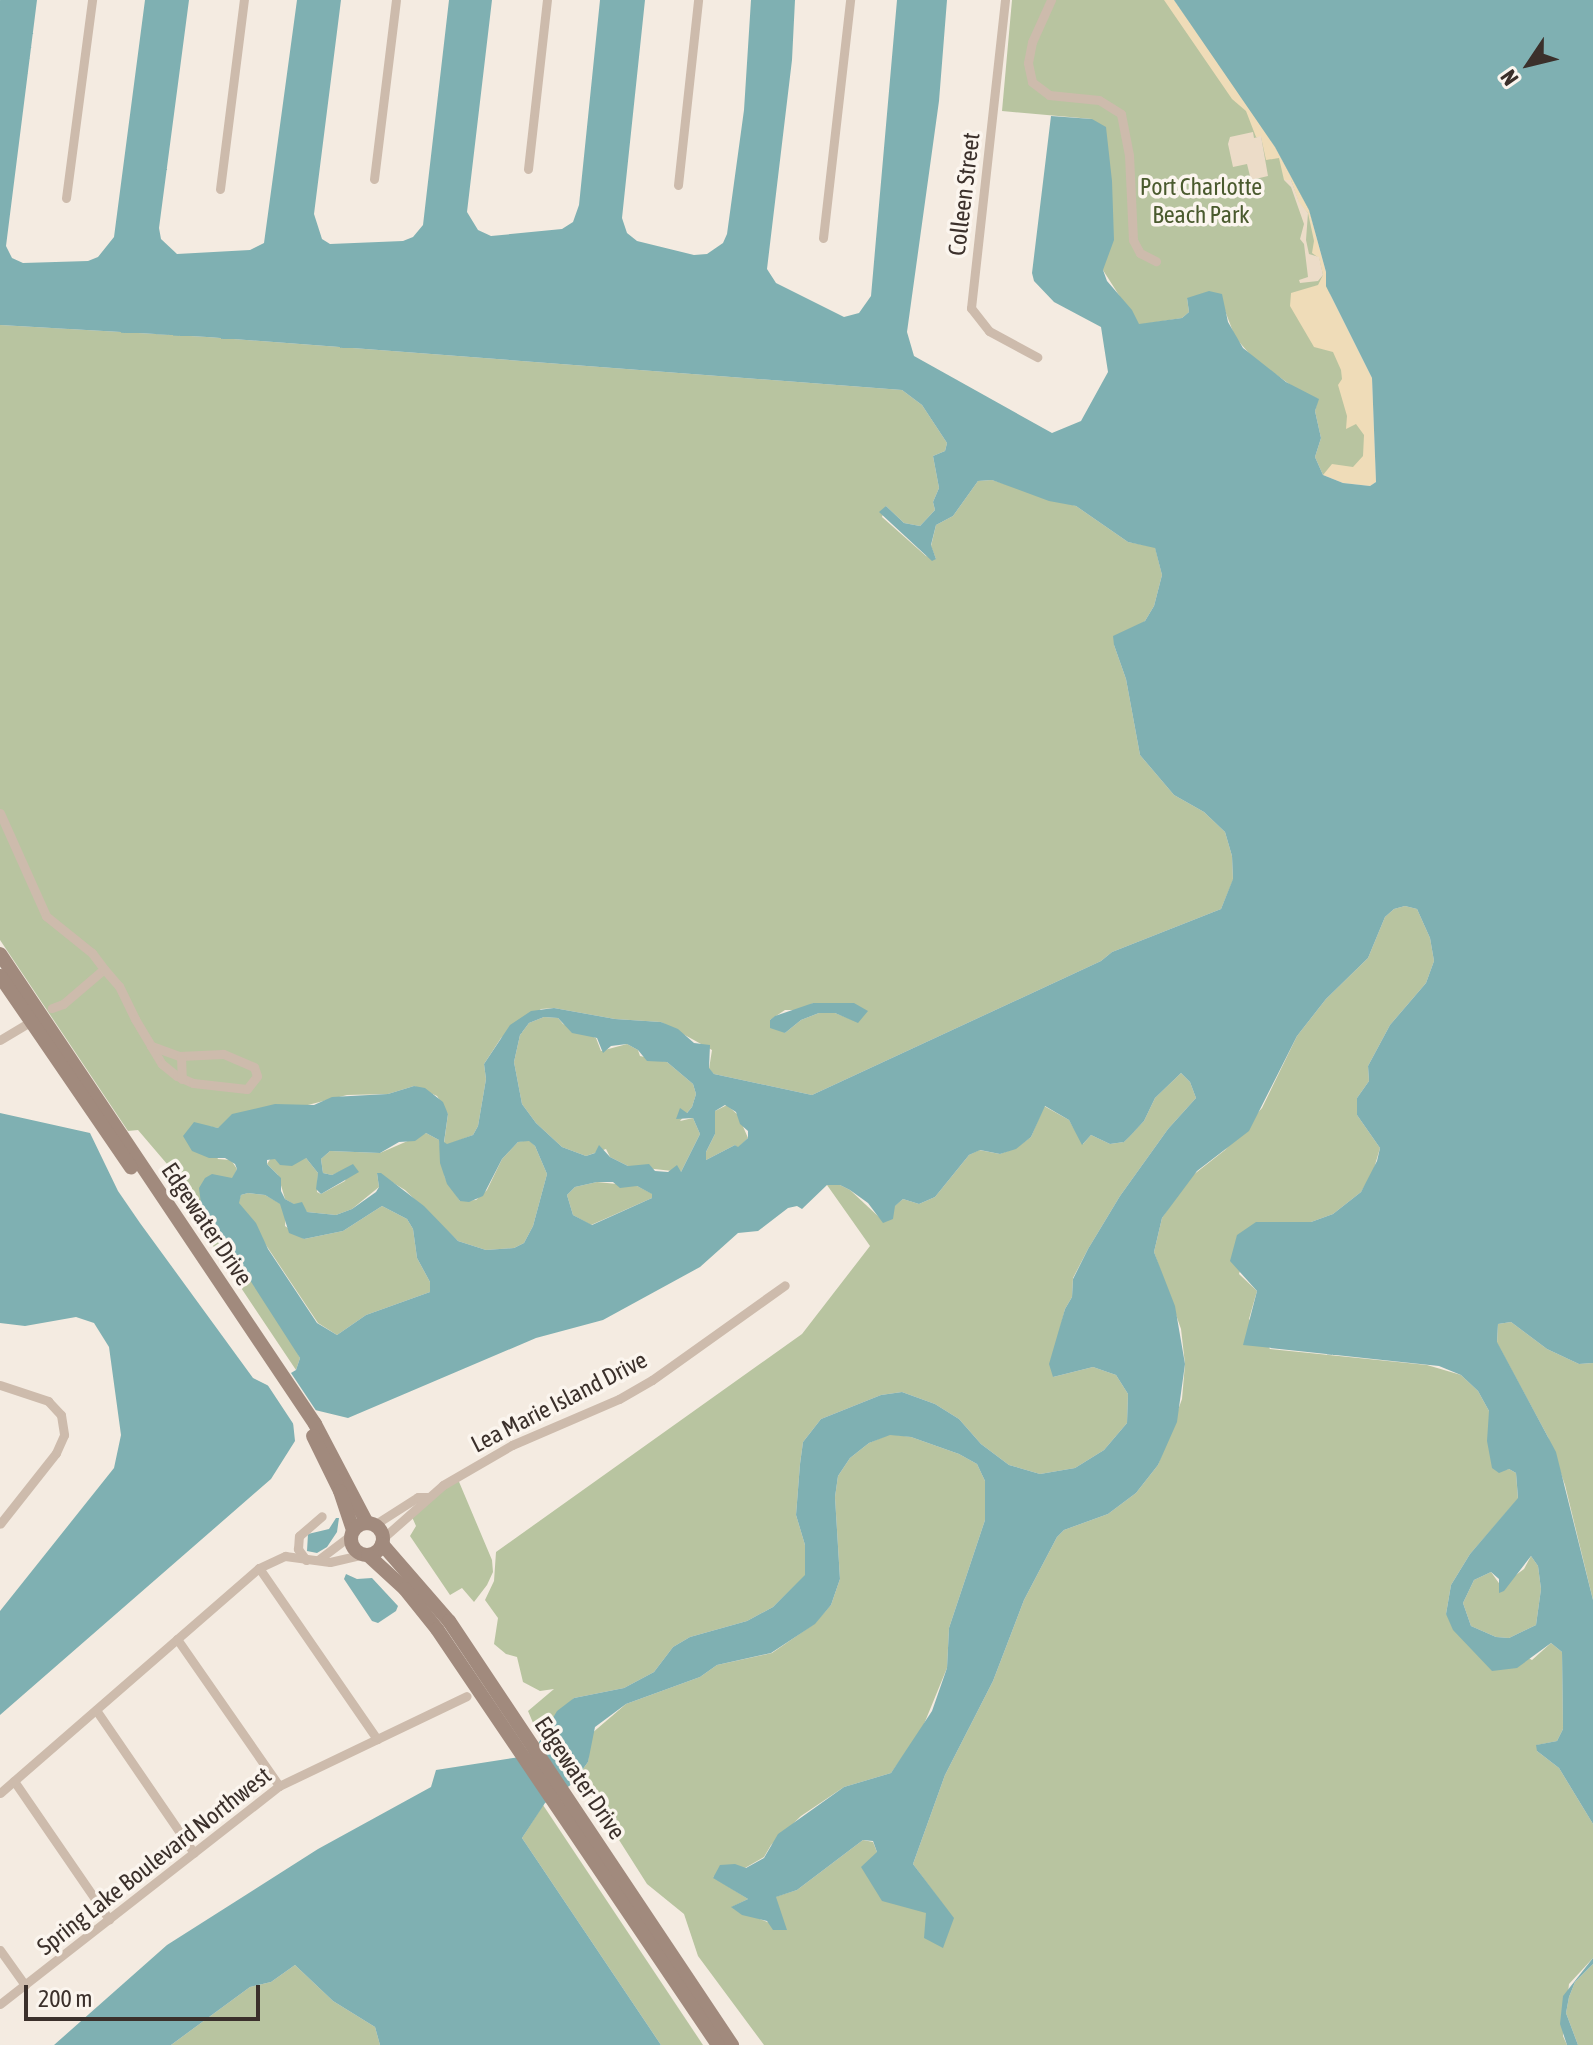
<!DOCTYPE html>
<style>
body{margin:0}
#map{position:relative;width:1593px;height:2045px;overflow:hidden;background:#f4ebe1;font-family:"Asap Condensed",sans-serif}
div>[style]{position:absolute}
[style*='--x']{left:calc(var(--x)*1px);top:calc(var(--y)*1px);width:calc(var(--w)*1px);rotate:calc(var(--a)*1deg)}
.green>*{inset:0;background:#b8c4a0}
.sand>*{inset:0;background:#efdcb8}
.plaza>*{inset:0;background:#ecdcc8}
.water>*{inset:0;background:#7fb0b2}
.pier>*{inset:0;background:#f4ebe1}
.street>*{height:9px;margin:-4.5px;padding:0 4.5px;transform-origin:4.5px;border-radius:4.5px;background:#cdbbac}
.secondary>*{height:14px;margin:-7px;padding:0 7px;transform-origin:7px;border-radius:7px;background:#a18a7d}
.secondary>.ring{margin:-7px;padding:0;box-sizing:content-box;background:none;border:14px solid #a18a7d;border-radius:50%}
span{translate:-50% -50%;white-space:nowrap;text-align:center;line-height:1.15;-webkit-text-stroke:7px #fbf5ee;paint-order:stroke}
.park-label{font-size:24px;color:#4a5a2e}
.street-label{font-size:24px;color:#3b302b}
.north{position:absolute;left:1489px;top:24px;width:80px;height:80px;-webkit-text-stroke:6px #fbf5ee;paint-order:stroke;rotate:235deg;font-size:22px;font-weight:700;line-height:32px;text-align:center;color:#3b302b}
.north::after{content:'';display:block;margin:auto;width:28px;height:36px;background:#3b302b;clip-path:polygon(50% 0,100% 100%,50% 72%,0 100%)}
.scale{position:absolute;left:24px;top:1985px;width:236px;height:36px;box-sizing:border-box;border:4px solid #3b302b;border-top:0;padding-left:10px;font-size:24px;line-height:28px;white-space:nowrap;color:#3b302b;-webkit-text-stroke:6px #fbf5ee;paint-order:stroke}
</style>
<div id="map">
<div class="green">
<i style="clip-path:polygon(1012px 0,1174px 0,1275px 147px,1309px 210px,1374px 471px,1323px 475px,1315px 457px,1321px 438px,1315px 411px,1318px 399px,1299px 391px,1253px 358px,1235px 337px,1224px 308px,1187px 298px,1189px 312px,1182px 318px,1138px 325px,1101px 267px,1092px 119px,1002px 111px)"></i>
<i style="clip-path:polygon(evenodd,0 325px,207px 337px,902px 390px,922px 405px,947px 443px,945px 451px,933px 456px,939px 488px,933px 502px,935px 510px,920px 526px,904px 523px,886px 506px,882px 517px,926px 556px,936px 559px,931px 546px,936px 525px,953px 516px,978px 481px,992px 480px,1076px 506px,1128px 542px,1155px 547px,1162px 575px,1154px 606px,1145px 621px,1114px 645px,1126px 679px,1140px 755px,1174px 795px,1204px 812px,1225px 832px,1232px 856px,1233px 880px,1221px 909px,1112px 952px,1101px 961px,812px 1095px,714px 1074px,709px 1069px,712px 1050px,661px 1022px,615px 1019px,554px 1008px,541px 1009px,501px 1038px,484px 1064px,486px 1079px,478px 1126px,473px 1135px,447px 1145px,444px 1143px,448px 1114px,437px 1096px,414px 1086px,388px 1094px,347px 1095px,218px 1128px,201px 1125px,218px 1159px,231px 1160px,237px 1169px,233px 1178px,222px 1179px,206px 1212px,295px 1348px,300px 1358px,296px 1370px,183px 1201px,179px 1178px,138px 1130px,128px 1131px,0 940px,0 325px,813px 1003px,853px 1003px,858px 1022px,835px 1013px,819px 1013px,801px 1020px,785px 1033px,770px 1020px,785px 1010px,801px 1010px,813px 1003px)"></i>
<i style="clip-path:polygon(1405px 906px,1417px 909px,1430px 938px,1434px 961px,1426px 983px,1390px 1025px,1368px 1066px,1369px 1081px,1357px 1098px,1357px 1115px,1380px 1148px,1373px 1172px,1361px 1192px,1333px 1214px,1311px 1222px,1257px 1222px,1239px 1274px,1257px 1291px,1249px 1319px,1270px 1349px,1427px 1365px,1461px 1375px,1478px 1391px,1489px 1411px,1489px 1430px,1504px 1470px,1509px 1469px,1516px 1473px,1518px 1499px,1470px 1554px,1451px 1585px,1446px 1614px,1532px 1660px,1551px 1643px,1562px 1652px,1563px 1729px,1557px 1741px,1537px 1745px,1537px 1751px,1559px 1768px,1593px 1824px,1593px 1958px,1569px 1984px,1563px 2036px,1567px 2045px,764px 2045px,698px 1956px,684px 1914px,647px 1884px,593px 1799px,572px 1784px,588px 1762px,591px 1734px,626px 1704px,700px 1677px,717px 1665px,772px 1653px,814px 1624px,831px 1605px,840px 1579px,835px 1497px,838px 1476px,850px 1458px,869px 1443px,890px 1434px,911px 1437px,959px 1454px,977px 1464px,985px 1481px,985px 1520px,949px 1628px,947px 1668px,922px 1729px,891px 1773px,844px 1787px,801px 1816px,771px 1845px,764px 1857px,745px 1868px,713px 1877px,748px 1899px,732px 1907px,786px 1930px,775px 1897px,797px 1890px,863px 1840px,873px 1842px,877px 1852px,882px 1900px,953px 1918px,913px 1864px,945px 1775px,993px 1681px,1024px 1600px,1057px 1537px,1064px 1530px,1108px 1514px,1136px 1493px,1158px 1465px,1182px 1399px,1185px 1364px,1181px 1329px,1154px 1252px,1162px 1218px,1188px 1179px,1225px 1150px,1262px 1108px,1297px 1036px,1326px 999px,1368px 958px,1385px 917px,1394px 909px)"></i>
<i style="clip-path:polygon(544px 1017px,558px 1018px,563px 1024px,596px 1038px,601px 1051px,627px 1044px,638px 1050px,640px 1056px,667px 1062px,693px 1084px,696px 1094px,692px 1107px,680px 1121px,693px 1118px,700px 1134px,681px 1172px,628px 1166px,610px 1157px,606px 1149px,586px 1156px,562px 1147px,536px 1123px,522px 1104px,514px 1062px,520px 1035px,529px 1023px)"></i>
<i style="clip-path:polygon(1181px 1073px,1190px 1082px,1196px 1098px,1168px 1129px,1120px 1196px,1088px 1249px,1073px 1278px,1072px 1297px,1065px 1309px,1060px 1329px,1053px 1377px,1093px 1367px,1116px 1375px,1128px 1394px,1127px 1423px,1104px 1450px,1075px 1468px,1040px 1474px,1009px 1465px,981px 1444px,959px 1419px,935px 1404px,902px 1392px,881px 1395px,821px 1419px,803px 1442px,800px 1464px,796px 1515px,805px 1545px,805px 1576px,773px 1607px,747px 1621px,690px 1637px,673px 1647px,654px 1672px,624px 1688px,574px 1698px,539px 1737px,528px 1711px,554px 1689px,540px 1691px,523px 1682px,517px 1657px,506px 1654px,494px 1644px,498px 1618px,485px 1600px,494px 1581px,496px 1552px,802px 1334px,870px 1246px,827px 1185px,840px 1185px,850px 1190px,880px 1218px,903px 1199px,919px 1204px,935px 1197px,969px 1155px,979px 1150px,1000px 1154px,1016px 1148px,1031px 1137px,1044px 1106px,1069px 1120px,1083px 1144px,1091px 1135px,1110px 1144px,1124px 1142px,1144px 1121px,1155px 1098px)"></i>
<i style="clip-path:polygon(727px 1105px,738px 1115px,748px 1138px,738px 1148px,735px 1145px,706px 1160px,706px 1152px,715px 1134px,715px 1111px)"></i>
<i style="clip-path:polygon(426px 1133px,439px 1140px,445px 1178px,460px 1201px,476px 1200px,487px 1190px,502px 1159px,518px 1142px,529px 1140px,535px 1146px,547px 1174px,533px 1226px,524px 1243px,514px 1248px,486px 1250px,458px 1241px,405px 1190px,377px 1173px,379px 1187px,352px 1209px,336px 1215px,307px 1212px,285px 1199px,278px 1175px,267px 1164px,271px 1158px,306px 1158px,318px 1173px,317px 1192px,321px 1194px,345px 1181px,350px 1167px,332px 1175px,323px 1173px,321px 1159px,330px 1151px,380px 1153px)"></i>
<i style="clip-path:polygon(597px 1182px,637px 1186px,653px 1194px,652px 1198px,591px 1225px,573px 1215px,567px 1195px,575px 1187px)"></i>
<i style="clip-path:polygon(248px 1193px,265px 1195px,281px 1204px,286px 1215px,285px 1226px,304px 1239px,343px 1231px,382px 1206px,407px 1219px,413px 1229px,417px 1258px,430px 1282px,430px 1292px,366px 1315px,337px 1335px,318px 1323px,238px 1203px,241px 1195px)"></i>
<i style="clip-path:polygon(1511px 1322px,1547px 1349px,1579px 1364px,1593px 1363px,1593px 1600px,1565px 1485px,1548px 1437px,1497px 1343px,1498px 1324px)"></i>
<i style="clip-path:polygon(457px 1477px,492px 1560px,493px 1572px,487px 1585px,474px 1602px,462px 1588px,450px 1595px,410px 1536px,416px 1526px,412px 1517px)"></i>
<i style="clip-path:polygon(1531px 1556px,1538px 1566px,1541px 1589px,1536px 1625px,1509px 1638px,1496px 1637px,1471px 1626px,1463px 1603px,1474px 1580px,1491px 1572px,1501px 1586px,1524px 1569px)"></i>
<i style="clip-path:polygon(543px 1805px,703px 2045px,661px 2045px,522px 1838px)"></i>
<i style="clip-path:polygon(1593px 1964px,1593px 2045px,1578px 2045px,1566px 2013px,1569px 1997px,1575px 1982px)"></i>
<i style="clip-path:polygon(295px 1965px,333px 2001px,375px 2027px,380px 2045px,171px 2045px,250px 1987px,271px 1982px)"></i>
</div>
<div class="sand">
<i style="clip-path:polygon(1164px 0,1174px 0,1234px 86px,1275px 147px,1309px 210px,1326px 272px,1326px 286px,1372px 378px,1376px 482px,1370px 486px,1343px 483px,1323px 475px,1332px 464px,1353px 467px,1363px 456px,1364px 435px,1356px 424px,1346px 429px,1347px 416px,1338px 385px,1342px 379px,1341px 370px,1333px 352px,1314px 347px,1290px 306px,1291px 293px,1318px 285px,1323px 275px,1319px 258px,1312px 253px,1314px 241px,1308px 213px,1299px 203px,1291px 180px,1284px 180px,1279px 158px,1266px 160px,1261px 137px,1256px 137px,1246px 111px,1232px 99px)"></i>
</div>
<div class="plaza">
<i style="clip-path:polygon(1253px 132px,1254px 138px,1261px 136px,1268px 176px,1251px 180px,1247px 164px,1233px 167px,1228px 144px,1230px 137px)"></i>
<i style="clip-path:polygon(1284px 180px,1291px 180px,1299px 202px,1308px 213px,1306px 240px,1309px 254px,1319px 257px,1323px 275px,1318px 281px,1300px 283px,1299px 280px,1308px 277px,1304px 244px,1300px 239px,1304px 224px,1291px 187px)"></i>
</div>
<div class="water">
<i style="clip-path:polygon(evenodd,0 0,37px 0,6px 246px,12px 258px,23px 263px,88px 261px,98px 257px,114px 237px,145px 0,189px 0,159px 228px,161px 239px,177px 254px,250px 250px,264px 243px,297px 0,341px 0,314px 214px,322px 239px,330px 244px,403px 241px,413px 237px,423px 225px,449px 0,492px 0,467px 212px,478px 230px,491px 236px,562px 229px,573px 222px,579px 205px,600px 0,645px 0,622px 218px,627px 233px,637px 241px,694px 255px,707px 254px,723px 243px,727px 234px,744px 110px,751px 0,795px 0,792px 60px,767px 269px,776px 283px,844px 317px,859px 313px,871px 296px,897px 0,947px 0,939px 101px,907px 332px,914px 356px,1052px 433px,1081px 421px,1108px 372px,1101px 327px,1054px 302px,1034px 281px,1032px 273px,1051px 116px,1092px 119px,1106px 127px,1112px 181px,1114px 240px,1103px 270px,1107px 281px,1132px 310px,1139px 324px,1182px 318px,1189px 312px,1187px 298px,1209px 291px,1222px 294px,1228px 322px,1243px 348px,1286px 382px,1319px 399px,1315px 411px,1321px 438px,1315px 457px,1323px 475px,1343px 483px,1370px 486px,1376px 482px,1372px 378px,1326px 286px,1326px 272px,1309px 210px,1275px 147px,1174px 0,1593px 0,1593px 1363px,1579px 1364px,1547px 1349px,1511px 1322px,1498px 1324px,1497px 1342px,1556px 1452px,1593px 1600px,1593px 1824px,1559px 1768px,1537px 1751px,1536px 1745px,1557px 1741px,1563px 1729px,1562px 1652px,1551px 1643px,1517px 1668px,1492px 1671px,1453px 1630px,1446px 1614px,1451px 1585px,1470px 1554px,1518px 1498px,1516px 1473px,1509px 1469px,1499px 1473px,1492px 1468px,1487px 1441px,1489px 1411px,1478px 1391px,1461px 1375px,1439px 1366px,1243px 1345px,1257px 1291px,1230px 1261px,1237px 1235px,1256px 1222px,1311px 1222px,1333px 1214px,1361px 1192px,1377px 1161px,1380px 1148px,1357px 1115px,1357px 1098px,1369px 1081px,1368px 1066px,1390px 1025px,1426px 983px,1434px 961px,1430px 938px,1417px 909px,1405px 906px,1394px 909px,1385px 917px,1368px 958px,1326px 999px,1297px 1036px,1249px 1131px,1197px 1171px,1162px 1218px,1154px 1252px,1175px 1306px,1185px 1364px,1177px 1422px,1158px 1465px,1136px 1493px,1108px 1514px,1064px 1530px,1057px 1537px,1024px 1600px,993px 1681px,945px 1775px,913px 1864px,954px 1918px,943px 1948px,924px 1938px,926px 1913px,882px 1901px,861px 1867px,877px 1852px,873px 1841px,863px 1840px,797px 1890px,776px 1897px,787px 1930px,773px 1930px,767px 1921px,742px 1915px,731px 1907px,748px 1899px,713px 1878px,720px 1865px,735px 1864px,746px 1868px,764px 1858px,778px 1834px,844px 1787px,891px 1773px,932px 1711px,947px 1668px,949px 1628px,985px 1520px,985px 1481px,977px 1464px,959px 1454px,911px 1437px,890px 1435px,869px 1443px,850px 1458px,838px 1476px,835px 1497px,840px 1579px,831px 1605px,815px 1624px,771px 1653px,717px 1665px,700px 1677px,626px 1704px,595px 1727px,588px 1762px,572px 1784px,545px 1803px,522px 1838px,661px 2045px,380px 2045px,375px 2027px,333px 2001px,295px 1965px,271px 1982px,250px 1987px,171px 2045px,54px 2045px,167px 1945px,318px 1849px,431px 1787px,436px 1770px,520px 1757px,535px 1749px,557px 1711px,574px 1698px,624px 1688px,654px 1672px,673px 1647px,690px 1637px,747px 1621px,773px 1607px,805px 1575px,805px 1545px,796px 1515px,800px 1464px,803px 1442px,821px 1419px,881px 1395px,902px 1392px,935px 1404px,959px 1419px,981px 1444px,1009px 1465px,1040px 1474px,1075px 1468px,1104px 1450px,1127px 1423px,1128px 1394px,1116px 1375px,1093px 1367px,1053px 1377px,1049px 1364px,1065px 1309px,1072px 1297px,1073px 1279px,1088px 1249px,1120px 1196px,1168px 1129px,1196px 1098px,1190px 1082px,1181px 1073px,1155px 1098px,1144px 1121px,1131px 1135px,1124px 1142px,1110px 1144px,1091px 1135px,1082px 1145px,1069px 1120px,1045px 1106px,1031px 1137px,1016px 1149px,1000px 1154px,980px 1150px,969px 1155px,935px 1197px,919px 1204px,903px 1199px,895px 1206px,893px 1219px,883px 1223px,868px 1203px,850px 1190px,840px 1185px,827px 1185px,802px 1209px,797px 1206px,788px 1208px,758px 1231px,738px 1233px,700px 1267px,603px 1320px,536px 1338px,348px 1418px,315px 1410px,293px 1422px,295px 1441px,271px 1479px,0 1715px,0 1611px,114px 1468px,121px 1435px,109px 1347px,94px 1323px,76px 1317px,25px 1326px,0 1323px,0 1113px,90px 1133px,118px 1191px,140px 1223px,253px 1378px,269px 1386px,296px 1370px,300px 1358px,201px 1204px,199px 1188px,205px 1178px,212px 1174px,232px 1178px,237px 1169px,235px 1164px,225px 1158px,209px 1158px,192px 1151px,183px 1136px,194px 1122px,218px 1128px,232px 1114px,275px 1104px,314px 1105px,332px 1097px,388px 1094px,414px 1086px,425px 1088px,443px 1102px,448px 1114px,444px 1142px,447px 1144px,473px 1135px,478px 1126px,486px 1079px,484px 1064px,510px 1025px,531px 1011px,554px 1008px,615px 1019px,661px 1022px,678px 1029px,694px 1043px,710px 1045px,709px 1068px,714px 1074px,812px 1095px,1101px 961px,1112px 952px,1221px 909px,1233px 879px,1232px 856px,1225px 832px,1204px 812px,1174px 795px,1140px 755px,1126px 679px,1114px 645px,1113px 636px,1145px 621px,1154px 606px,1162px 575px,1155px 548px,1128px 542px,1076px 506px,1049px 501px,992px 480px,978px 481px,953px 516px,936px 525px,931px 545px,936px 559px,932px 561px,879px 512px,886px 506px,904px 523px,920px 526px,935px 510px,933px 502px,939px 488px,933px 456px,945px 451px,947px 443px,922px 405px,902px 390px,207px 337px,0 325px,0 0,544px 1017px,558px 1018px,572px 1033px,597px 1038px,603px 1053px,611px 1046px,627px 1044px,638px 1050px,647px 1061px,667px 1062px,693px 1084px,696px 1094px,692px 1107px,687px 1113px,680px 1108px,676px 1119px,693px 1118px,700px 1134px,681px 1172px,677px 1165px,668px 1172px,655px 1171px,649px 1164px,628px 1166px,610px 1157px,599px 1145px,595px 1153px,586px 1156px,562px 1147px,536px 1123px,522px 1104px,514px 1062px,520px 1035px,529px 1023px,544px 1017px,0 0,725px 1105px,736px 1112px,740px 1124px,748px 1131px,748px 1138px,738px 1147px,735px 1145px,706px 1160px,706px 1152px,715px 1134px,715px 1111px,725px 1105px,0 0,426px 1133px,439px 1140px,440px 1163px,447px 1184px,460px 1201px,469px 1202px,483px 1196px,502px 1159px,518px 1142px,529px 1141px,535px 1146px,547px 1174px,533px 1226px,524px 1243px,514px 1248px,486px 1250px,458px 1241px,424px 1206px,381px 1173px,377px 1173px,379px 1187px,376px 1192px,352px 1209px,336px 1215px,307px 1212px,302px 1202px,294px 1204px,285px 1199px,281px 1191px,281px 1178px,267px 1164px,267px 1160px,275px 1159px,280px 1165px,292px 1166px,306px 1158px,318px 1173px,316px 1189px,321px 1194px,359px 1172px,353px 1164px,332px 1175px,323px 1173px,321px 1159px,330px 1151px,380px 1153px,399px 1142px,415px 1141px,426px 1133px,0 0,597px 1182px,613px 1182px,620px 1188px,637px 1186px,652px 1194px,652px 1198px,592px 1225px,573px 1215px,567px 1195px,575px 1187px,597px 1182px,0 0,248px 1193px,265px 1195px,280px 1204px,289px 1233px,304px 1239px,343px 1231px,382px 1206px,407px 1219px,413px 1229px,417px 1258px,430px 1282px,430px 1292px,366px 1315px,337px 1335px,317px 1323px,268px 1249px,256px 1223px,239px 1203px,241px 1195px,248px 1193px,0 0,1531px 1556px,1538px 1566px,1541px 1589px,1536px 1625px,1509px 1638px,1496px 1637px,1471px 1626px,1463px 1603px,1474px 1580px,1491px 1572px,1499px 1579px,1499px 1593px,1504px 1591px,1531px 1556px)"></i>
<i style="clip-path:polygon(813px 1003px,854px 1003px,868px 1011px,858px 1023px,835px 1013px,819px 1013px,801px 1020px,785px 1033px,770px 1028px,770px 1020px,775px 1016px)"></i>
<i style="clip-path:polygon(336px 1518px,339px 1518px,337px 1532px,327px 1547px,317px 1553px,307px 1551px,308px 1534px,329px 1529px)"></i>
<i style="clip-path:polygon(346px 1574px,357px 1579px,372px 1578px,398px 1606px,396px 1611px,378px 1623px,372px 1621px,344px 1579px)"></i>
<i style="clip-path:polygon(1593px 1958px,1593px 1964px,1575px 1982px,1569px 1997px,1566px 2013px,1578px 2045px,1567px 2045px,1560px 2024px,1563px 1996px)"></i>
</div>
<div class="pier">
<i style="clip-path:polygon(289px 1370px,321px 1418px,323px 1418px,321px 1418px,318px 1415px,315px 1414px,308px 1416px,296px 1428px,265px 1381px)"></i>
</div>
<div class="street">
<i style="--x:1005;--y:0;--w:310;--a:96.3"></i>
<i style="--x:971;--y:308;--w:29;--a:52"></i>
<i style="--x:989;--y:331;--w:55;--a:28.4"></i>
<i style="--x:1051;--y:0;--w:46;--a:114.3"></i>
<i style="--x:1032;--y:42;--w:21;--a:101"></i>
<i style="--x:1028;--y:63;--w:19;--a:78"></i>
<i style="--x:1032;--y:82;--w:21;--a:37"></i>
<i style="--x:1049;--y:95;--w:50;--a:5.7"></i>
<i style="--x:1099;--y:100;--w:26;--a:32"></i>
<i style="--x:1121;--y:114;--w:42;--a:79"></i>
<i style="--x:1129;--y:155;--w:85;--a:87.3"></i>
<i style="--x:1133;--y:240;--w:15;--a:62"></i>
<i style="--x:1140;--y:253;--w:18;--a:27"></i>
<i style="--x:528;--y:169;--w:170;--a:-83.6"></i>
<i style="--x:374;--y:179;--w:180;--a:-83"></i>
<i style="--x:678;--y:185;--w:186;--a:-83.8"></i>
<i style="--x:220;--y:189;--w:191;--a:-82.8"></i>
<i style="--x:66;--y:198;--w:200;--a:-82.5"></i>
<i style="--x:823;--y:238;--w:240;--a:-83.5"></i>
<i style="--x:0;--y:813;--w:113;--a:65.9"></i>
<i style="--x:46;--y:916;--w:59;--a:38.8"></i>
<i style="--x:92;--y:953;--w:20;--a:53"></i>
<i style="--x:104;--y:969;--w:54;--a:139.5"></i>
<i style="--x:63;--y:1004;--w:12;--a:160"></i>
<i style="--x:104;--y:969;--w:23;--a:49"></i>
<i style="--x:119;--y:986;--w:37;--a:64"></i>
<i style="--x:135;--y:1019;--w:31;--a:59"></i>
<i style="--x:151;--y:1046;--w:21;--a:59"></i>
<i style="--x:162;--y:1064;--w:19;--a:39"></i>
<i style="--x:177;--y:1076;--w:17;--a:24"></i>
<i style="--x:193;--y:1083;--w:54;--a:6.3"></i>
<i style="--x:247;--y:1089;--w:16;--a:-52"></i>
<i style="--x:257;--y:1076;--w:9;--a:-108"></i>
<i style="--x:254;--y:1067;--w:34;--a:-157"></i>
<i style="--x:223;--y:1054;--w:44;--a:177.4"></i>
<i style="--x:179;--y:1056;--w:30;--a:-160"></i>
<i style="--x:0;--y:1040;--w:41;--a:-31"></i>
<i style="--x:181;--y:1056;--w:23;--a:88"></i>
<i style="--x:0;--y:1385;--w:51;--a:18.4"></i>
<i style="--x:48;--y:1401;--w:19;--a:47"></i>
<i style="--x:61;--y:1415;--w:20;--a:81"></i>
<i style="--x:64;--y:1435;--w:20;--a:114"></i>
<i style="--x:56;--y:1453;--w:90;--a:128.3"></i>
<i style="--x:374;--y:1525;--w:52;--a:-32.5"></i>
<i style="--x:418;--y:1497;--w:9;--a:0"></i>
<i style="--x:382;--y:1539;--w:81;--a:-41.5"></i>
<i style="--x:443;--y:1485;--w:80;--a:-30.1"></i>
<i style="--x:512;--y:1445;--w:116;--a:-23.3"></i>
<i style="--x:619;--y:1399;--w:38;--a:-30"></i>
<i style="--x:652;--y:1380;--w:163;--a:-35.5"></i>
<i style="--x:306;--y:1560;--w:14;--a:-126"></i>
<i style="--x:298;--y:1549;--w:13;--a:-86"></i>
<i style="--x:299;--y:1536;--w:30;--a:-41"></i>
<i style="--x:318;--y:1560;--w:41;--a:-37.1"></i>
<i style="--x:259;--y:1568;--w:208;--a:55.4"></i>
<i style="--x:177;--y:1639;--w:179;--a:55.2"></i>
<i style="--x:96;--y:1710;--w:173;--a:55.6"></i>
<i style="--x:14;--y:1781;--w:168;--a:55.5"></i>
<i style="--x:0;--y:1793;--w:343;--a:-41"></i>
<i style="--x:259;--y:1568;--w:29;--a:-25"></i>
<i style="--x:285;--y:1556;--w:45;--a:7.6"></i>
<i style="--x:330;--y:1562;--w:35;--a:-13"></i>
<i style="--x:0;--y:1950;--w:43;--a:54.5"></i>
<i style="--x:0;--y:2004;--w:354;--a:-38"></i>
<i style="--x:279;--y:1786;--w:208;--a:-25.6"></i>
</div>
<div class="secondary">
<i style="--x:0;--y:954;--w:566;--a:56.17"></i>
<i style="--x:315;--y:1424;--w:112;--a:62.3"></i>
<i style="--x:0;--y:976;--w:232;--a:55.6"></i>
<i style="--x:313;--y:1436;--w:61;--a:63.9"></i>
<i style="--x:340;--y:1491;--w:41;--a:71.6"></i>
<i class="ring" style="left:351px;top:1523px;width:18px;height:18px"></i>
<i style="--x:382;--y:1544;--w:102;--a:49"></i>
<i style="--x:449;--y:1621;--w:510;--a:56.28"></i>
<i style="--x:368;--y:1555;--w:50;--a:42.6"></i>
<i style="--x:405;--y:1589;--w:51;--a:51.3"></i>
<i style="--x:437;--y:1629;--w:502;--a:55.96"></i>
</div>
<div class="park-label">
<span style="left:1201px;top:201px">Port Charlotte<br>Beach Park</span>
</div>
<div class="street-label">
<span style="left:964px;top:194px;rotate:-83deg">Colleen Street</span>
<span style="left:207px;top:1224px;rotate:56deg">Edgewater Drive</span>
<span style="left:559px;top:1402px;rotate:-27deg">Lea Marie Island Drive</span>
<span style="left:580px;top:1778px;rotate:56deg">Edgewater Drive</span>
<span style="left:154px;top:1861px;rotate:-38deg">Spring Lake Boulevard Northwest</span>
</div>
<div class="north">N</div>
<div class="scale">200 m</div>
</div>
